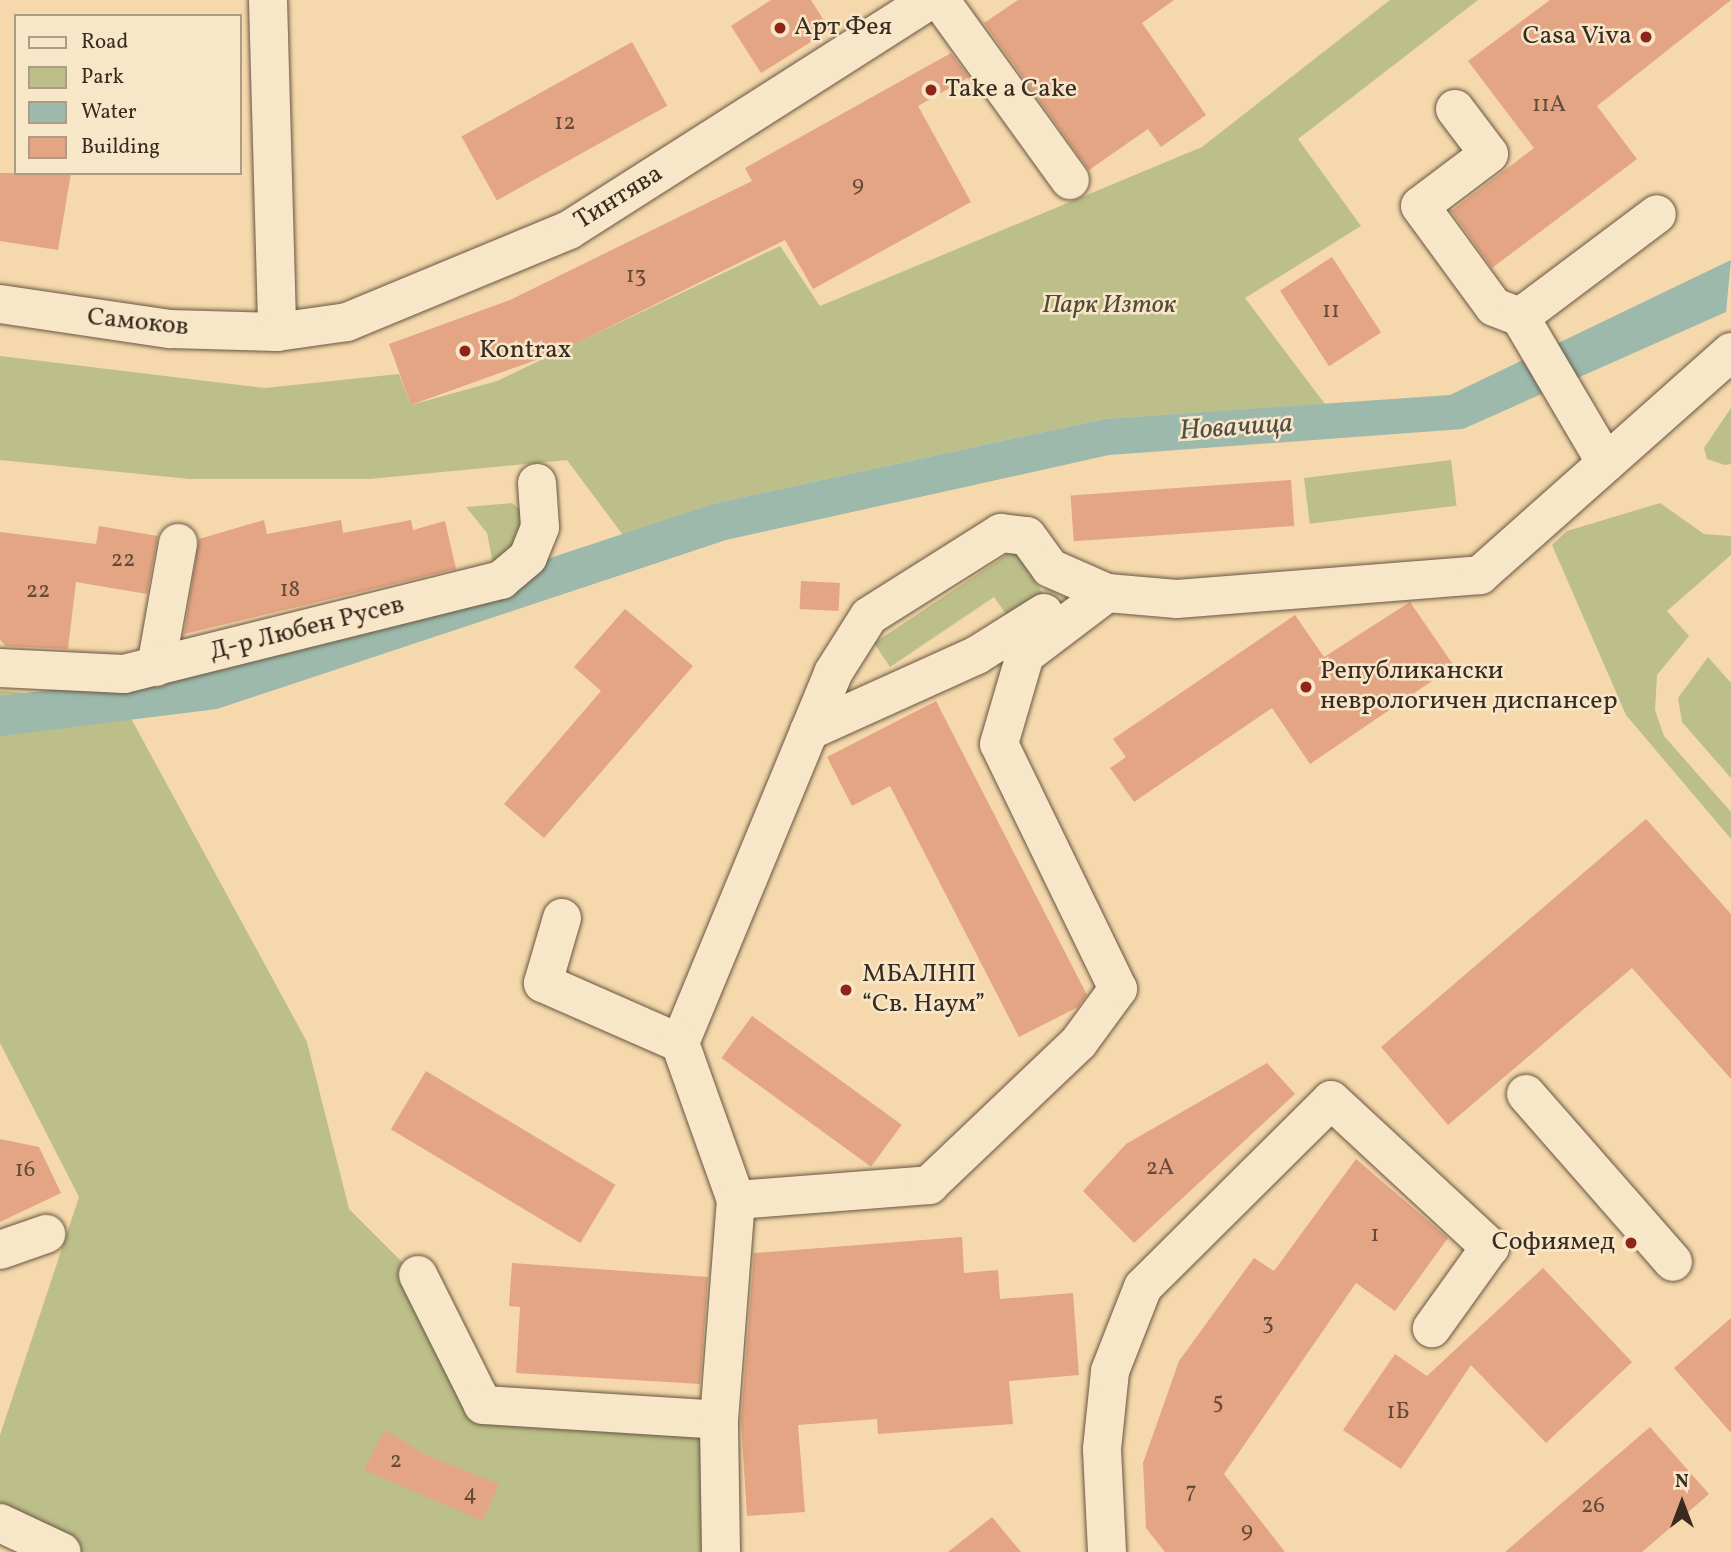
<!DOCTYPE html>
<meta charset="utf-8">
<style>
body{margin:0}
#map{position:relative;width:1731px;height:1552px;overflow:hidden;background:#f5d8ab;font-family:Vollkorn,serif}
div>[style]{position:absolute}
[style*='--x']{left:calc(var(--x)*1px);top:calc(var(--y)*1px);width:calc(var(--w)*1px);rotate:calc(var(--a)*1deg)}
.green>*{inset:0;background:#bcbf89;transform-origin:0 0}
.water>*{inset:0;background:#9cb9ac}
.building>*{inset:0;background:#e4a584;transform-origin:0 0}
.roads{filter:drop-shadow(0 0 2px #685643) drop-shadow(0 0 2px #685643)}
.minor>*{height:38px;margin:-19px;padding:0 19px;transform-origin:19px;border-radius:19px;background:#f8e6c8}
.dots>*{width:19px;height:19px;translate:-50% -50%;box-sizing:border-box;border:4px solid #f8e6c8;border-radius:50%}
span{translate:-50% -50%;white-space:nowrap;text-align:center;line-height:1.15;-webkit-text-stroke:5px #f8e6c8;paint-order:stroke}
.number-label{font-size:23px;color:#644a39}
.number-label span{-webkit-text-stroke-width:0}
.poi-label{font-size:26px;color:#392b20}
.left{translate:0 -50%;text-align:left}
.right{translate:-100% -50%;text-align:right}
.street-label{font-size:26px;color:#392b20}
.park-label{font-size:26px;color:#534935;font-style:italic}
.water-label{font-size:28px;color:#524e43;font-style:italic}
.legend{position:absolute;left:14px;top:14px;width:228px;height:161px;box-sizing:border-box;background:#f8e6c8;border:2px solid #ac9b85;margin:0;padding:9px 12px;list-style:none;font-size:21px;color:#392b20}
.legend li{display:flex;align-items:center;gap:14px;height:35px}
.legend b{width:35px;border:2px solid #ac9b85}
.north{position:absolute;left:1647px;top:1468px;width:70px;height:70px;-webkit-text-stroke:5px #f8e6c8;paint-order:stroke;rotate:0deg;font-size:19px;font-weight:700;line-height:28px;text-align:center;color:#392b20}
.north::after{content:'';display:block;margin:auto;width:24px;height:32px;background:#392b20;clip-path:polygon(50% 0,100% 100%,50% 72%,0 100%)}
</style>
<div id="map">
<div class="green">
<i style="clip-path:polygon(1390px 0,1478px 0,1298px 139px,1361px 226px,1245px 298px,1325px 404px,1104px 419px,716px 503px,623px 535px,567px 460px,369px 479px,190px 479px,0 460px,0 356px,265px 388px,399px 374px,411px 405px,497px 381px,780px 246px,820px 306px,1202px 147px)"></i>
<i style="clip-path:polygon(1731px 408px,1731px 464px,1725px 465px,1707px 459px,1704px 448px)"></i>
<i style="left:1451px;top:460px;width:46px;height:148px;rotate:83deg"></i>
<i style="clip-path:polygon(512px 503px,528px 516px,519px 546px,493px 564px,487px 533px,466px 507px)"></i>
<i style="clip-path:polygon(1660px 503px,1704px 534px,1731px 536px,1731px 555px,1667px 611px,1689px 636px,1657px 675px,1655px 710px,1664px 736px,1731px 812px,1731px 839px,1626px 715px,1552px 545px,1567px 531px)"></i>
<i style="clip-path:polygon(1014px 550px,1052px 607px,1017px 630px,994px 597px,890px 667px,874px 643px)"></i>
<i style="clip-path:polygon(1708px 657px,1731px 683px,1731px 778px,1682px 722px,1678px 698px)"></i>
<i style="clip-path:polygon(0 691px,121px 700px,307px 1042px,349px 1209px,408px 1268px,477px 1412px,705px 1429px,707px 1552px,62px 1552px,0 1523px,0 1435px,79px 1197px,0 1043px)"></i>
</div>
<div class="water">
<i style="clip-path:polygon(1731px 260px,1726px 312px,1463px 429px,1109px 455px,726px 540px,217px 709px,0 736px,0 696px,207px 672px,716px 503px,1104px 419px,1450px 395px)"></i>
</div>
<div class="building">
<i style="clip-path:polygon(771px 0,811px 0,830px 30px,761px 73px,731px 26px)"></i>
<i style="clip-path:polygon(1018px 0,1174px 0,1142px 23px,1206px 115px,1161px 147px,1148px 129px,1089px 170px,984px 23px)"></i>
<i style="clip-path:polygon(1550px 0,1731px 0,1597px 106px,1637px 159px,1492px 268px,1451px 211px,1534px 148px,1468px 61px)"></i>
<i style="left:632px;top:42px;width:73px;height:195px;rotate:61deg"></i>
<i style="clip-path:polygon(951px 53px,969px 77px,918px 106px,971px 202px,813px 289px,785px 240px,561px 351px,411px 405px,389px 344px,510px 300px,752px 181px,745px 168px)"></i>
<i style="clip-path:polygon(0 173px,71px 173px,58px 250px,0 241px)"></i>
<i style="left:1332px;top:257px;width:90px;height:62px;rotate:57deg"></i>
<i style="left:1291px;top:480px;width:46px;height:221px;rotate:86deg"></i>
<i style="clip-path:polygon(264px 520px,267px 534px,341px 520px,343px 533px,411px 520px,413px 530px,445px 521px,456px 569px,184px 634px,199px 539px)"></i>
<i style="clip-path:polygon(99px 526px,158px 536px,147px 594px,76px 582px,68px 649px,6px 646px,0 640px,0 532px,96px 544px)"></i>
<i style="left:801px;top:581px;width:39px;height:28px;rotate:3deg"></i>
<i style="clip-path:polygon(1410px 602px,1454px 666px,1310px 764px,1272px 708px,1134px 802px,1110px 768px,1126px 757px,1113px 739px,1295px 615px,1324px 657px)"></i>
<i style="clip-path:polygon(625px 609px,693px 666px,544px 838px,504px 804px,601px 691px,574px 667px)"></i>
<i style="clip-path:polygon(936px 701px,1087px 995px,1078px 1007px,1019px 1037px,890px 786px,852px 806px,827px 757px)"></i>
<i style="clip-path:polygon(1646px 819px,1731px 914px,1731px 1079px,1632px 968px,1448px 1125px,1381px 1047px)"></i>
<i style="left:752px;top:1016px;width:185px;height:52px;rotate:36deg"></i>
<i style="clip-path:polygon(1267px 1063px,1295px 1094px,1134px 1243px,1083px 1191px,1126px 1144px)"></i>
<i style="left:426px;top:1071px;width:221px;height:68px;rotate:31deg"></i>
<i style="clip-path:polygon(0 1139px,39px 1147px,61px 1193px,0 1222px)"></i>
<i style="clip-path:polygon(1356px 1159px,1448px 1238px,1395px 1311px,1356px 1283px,1224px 1474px,1285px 1552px,1165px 1552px,1146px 1528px,1143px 1463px,1179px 1361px,1254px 1258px,1274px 1271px)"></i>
<i style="clip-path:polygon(962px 1237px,964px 1273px,998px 1270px,1000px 1299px,1073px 1293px,1079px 1375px,1009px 1381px,1013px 1424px,878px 1434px,877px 1419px,798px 1425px,805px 1512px,747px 1516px,741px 1421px,754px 1253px)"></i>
<i style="clip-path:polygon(512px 1263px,708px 1277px,700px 1384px,516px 1373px,520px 1307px,509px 1306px)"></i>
<i style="clip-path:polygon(1543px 1268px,1632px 1362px,1546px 1443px,1471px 1365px,1401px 1469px,1343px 1430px,1395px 1354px,1427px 1376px)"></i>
<i style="clip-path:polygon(1731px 1318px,1731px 1433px,1674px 1368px)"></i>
<i style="clip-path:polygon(1650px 1427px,1709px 1494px,1656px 1540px,1642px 1552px,1505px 1552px)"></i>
<i style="clip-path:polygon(385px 1430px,426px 1455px,499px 1484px,483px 1521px,364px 1470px)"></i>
<i style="clip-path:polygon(992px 1517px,1021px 1552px,948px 1552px)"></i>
</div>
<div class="roads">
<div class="minor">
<i style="--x:268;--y:0;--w:332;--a:88.4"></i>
<i style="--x:940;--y:0;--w:222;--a:54.2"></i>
<i style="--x:1455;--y:109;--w:56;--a:52.9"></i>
<i style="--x:1489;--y:154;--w:86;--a:143"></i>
<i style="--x:1420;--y:206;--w:125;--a:53.8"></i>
<i style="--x:1494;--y:307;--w:28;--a:21"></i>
<i style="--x:0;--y:304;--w:172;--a:8.4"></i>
<i style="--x:170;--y:329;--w:107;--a:1.6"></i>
<i style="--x:277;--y:332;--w:71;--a:-8.1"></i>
<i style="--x:347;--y:322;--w:240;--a:-22.5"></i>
<i style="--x:569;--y:230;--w:428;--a:-32.5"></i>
<i style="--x:1606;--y:463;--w:169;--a:-120.5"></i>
<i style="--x:1520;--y:317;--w:171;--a:-36.9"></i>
<i style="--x:156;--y:667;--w:126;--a:-79.9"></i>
<i style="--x:0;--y:668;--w:124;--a:2.8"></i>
<i style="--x:124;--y:674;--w:389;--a:-14"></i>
<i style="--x:501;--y:580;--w:35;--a:-40"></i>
<i style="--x:528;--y:557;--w:32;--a:-68"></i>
<i style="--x:540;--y:527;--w:44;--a:-93.9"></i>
<i style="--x:809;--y:731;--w:184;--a:-24.3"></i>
<i style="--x:977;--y:655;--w:79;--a:-32.1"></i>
<i style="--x:562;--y:918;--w:68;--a:106.3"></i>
<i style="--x:543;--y:983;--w:150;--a:23.7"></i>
<i style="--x:680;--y:1043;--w:400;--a:-67.5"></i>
<i style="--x:833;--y:673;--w:67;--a:-57.7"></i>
<i style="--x:869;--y:616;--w:156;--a:-32.2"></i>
<i style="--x:1001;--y:533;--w:26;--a:7"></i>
<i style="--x:1027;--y:536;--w:39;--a:54"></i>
<i style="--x:1050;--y:568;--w:62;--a:23.7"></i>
<i style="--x:1107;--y:593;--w:70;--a:4.9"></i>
<i style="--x:1177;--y:599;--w:304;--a:-4.5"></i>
<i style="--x:1480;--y:575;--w:336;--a:-41.6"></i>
<i style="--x:680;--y:1043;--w:167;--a:70.4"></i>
<i style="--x:1526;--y:1094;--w:223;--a:48.8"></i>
<i style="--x:0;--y:1250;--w:49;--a:-19.2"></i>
<i style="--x:418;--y:1275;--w:145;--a:63.4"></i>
<i style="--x:483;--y:1405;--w:236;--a:3.6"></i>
<i style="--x:0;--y:1523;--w:68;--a:25.1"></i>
<i style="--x:721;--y:1552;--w:132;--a:-90.9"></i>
<i style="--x:719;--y:1420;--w:221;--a:-85.6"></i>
<i style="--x:736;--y:1200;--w:194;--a:-4.4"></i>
<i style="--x:929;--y:1185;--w:207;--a:-43.6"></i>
<i style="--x:1079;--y:1042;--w:66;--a:-53.7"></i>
<i style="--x:1118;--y:989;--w:272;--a:-115.9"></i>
<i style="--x:999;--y:744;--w:93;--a:-73.7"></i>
<i style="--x:1025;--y:655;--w:103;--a:-37.1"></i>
<i style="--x:1107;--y:1552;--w:103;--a:-92.8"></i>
<i style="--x:1102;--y:1449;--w:78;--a:-84.1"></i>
<i style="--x:1110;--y:1371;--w:90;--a:-68.6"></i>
<i style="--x:1143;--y:1287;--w:265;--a:-44.8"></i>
<i style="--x:1331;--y:1100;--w:217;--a:42.8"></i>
<i style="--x:1490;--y:1247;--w:100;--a:125.6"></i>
</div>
</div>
<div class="dots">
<i style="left:780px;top:28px;background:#8f2418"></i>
<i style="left:1646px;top:37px;background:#8f2418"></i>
<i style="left:931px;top:90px;background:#8f2418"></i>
<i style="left:465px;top:351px;background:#8f2418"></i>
<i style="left:1306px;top:687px;background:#8f2418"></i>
<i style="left:846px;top:990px;background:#8f2418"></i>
<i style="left:1631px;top:1243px;background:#8f2418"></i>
</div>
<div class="number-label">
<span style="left:1549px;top:105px">11А</span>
<span style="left:565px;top:123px">12</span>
<span style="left:858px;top:185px">9</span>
<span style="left:636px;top:276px">13</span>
<span style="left:1331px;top:311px">11</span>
<span style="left:123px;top:560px">22</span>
<span style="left:290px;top:590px">18</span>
<span style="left:38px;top:591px">22</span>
<span style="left:1160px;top:1168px">2А</span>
<span style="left:25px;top:1170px">16</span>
<span style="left:1375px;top:1235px">1</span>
<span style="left:1268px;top:1323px">3</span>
<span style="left:1218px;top:1402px">5</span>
<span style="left:1398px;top:1412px">1Б</span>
<span style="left:396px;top:1461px">2</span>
<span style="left:1191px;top:1492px">7</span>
<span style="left:470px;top:1494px">4</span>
<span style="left:1593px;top:1506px">26</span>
<span style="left:1247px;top:1531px">9</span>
</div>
<div class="poi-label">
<span class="left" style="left:794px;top:28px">Арт Фея</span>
<span class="right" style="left:1632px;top:37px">Casa Viva</span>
<span class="left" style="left:945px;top:90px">Take a Cake</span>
<span class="left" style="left:479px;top:351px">Kontrax</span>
<span class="left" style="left:1320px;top:687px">Републикански<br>неврологичен диспансер</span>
<span class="left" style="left:862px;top:990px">MБАЛНП<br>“Св. Наум”</span>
<span class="right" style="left:1615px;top:1243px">Софиямед</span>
</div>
<div class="street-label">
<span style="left:619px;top:198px;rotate:-32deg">Тинтява</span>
<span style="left:138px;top:323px;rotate:6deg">Самоков</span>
<span style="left:307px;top:629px;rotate:-14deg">Д-р Любен Русев</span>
</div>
<div class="park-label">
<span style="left:1109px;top:306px">Парк Изток</span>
</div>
<div class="water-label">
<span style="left:1236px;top:428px;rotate:-4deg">Новачица</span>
</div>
<ul class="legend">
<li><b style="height:9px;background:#f8e6c8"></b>Road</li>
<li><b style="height:19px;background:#bcbf89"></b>Park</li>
<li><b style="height:19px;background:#9cb9ac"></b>Water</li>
<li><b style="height:19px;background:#e4a584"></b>Building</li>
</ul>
<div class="north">N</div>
</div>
